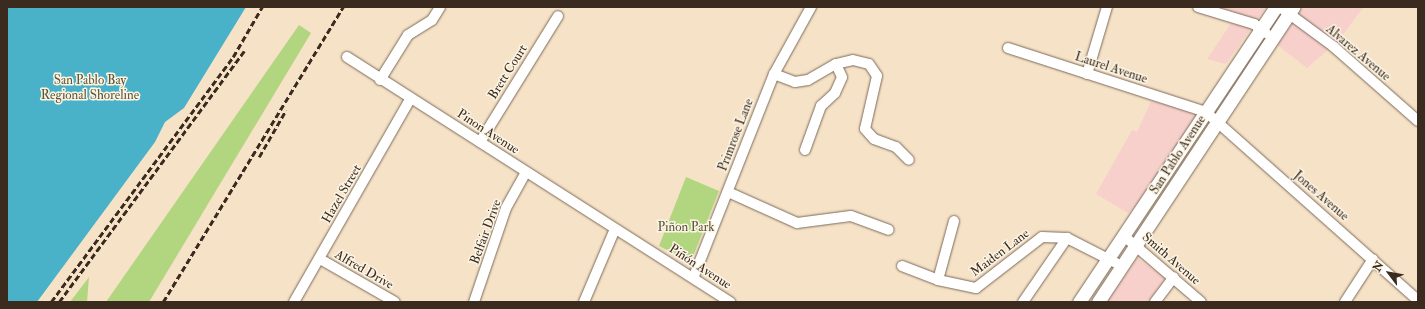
<!DOCTYPE html>
<meta charset="utf-8">
<style>
body{margin:0}
#map{position:relative;width:1425px;height:309px;overflow:hidden;background:#f6e2c7;font-family:"IM FELL Double Pica",serif}
div>[style]{position:absolute}
[style*='--x']{left:calc(var(--x)*1px);top:calc(var(--y)*1px);width:calc(var(--w)*1px);rotate:calc(var(--a)*1deg)}
.built>*{inset:0;background:#f7d0cb}
.green>*{inset:0;background:#b2d67f}
.water>*{inset:0;background:#49b1c8}
.roads{filter:drop-shadow(0 0 1px #7c6a59) drop-shadow(0 0 1px #7c6a59)}
.minor>*{height:10px;margin:-5px;padding:0 5px;transform-origin:5px;border-radius:5px;background:#fff}
.major>*{height:13px;margin:-6.5px;padding:0 6.5px;transform-origin:6.5px;border-radius:6.5px;background:#fff}
.rail>*{height:2.5px;margin-top:-1.25px;transform-origin:0;background:repeating-linear-gradient(90deg,#3b2a1e 0 6px,transparent 0 9px)}
span{translate:-50% -50%;white-space:nowrap;text-align:center;line-height:1.15;-webkit-text-stroke:3px #fcf5e5;paint-order:stroke}
.street-label{font-size:13px;color:#3b2a1e}
.park-label{font-size:13px;color:#595536}
.frame{position:absolute;inset:0;border:8px solid #3b2a1e;pointer-events:none}
.north{position:absolute;left:1369px;top:253px;width:40px;height:40px;-webkit-text-stroke:3px #fcf5e5;paint-order:stroke;rotate:302deg;font-size:11px;font-weight:700;line-height:16px;text-align:center;color:#3b2a1e}
.north::after{content:'';display:block;margin:auto;width:14px;height:18px;background:#3b2a1e;clip-path:polygon(50% 0,100% 100%,50% 72%,0 100%)}
</style>
<div id="map">
<div class="built">
<i style="clip-path:polygon(1219px 7px,1266px 7px,1226px 64px,1207px 59px,1238px 13px)"></i>
<i style="clip-path:polygon(1302px 7px,1363px 8px,1337px 42px,1307px 68px,1276px 44px)"></i>
<i style="clip-path:polygon(1151px 101px,1198px 113px,1146px 194px,1128px 213px,1096px 194px,1132px 130px,1137px 132px)"></i>
<i style="clip-path:polygon(1137px 258px,1165px 278px,1149px 302px,1107px 302px)"></i>
</div>
<div class="green">
<i style="clip-path:polygon(299px 25px,311px 33px,149px 302px,106px 302px)"></i>
<i style="clip-path:polygon(686px 177px,719px 191px,694px 254px,687px 260px,659px 246px)"></i>
<i style="clip-path:polygon(89px 277px,87px 302px,70px 302px)"></i>
</div>
<div class="water">
<i style="clip-path:polygon(7px 7px,246px 7px,184px 108px,165px 122px,155px 142px,37px 302px,7px 302px)"></i>
</div>
<div class="roads">
<div class="minor">
<i style="--x:1198;--y:7;--w:59;--a:16.9"></i>
<i style="--x:1254;--y:24;--w:15;--a:37"></i>
<i style="--x:1280;--y:7;--w:67;--a:36.5"></i>
<i style="--x:1334;--y:47;--w:112;--a:41.4"></i>
<i style="--x:1008;--y:48;--w:208;--a:17.9"></i>
<i style="--x:1206;--y:112;--w:283;--a:41.6"></i>
<i style="--x:347;--y:57;--w:455;--a:32.6"></i>
<i style="--x:774;--y:74;--w:22;--a:21"></i>
<i style="--x:795;--y:82;--w:13;--a:-9"></i>
<i style="--x:808;--y:80;--w:32;--a:-30"></i>
<i style="--x:836;--y:64;--w:17;--a:-13"></i>
<i style="--x:853;--y:60;--w:16;--a:14"></i>
<i style="--x:869;--y:64;--w:14;--a:56"></i>
<i style="--x:877;--y:76;--w:54;--a:102.8"></i>
<i style="--x:865;--y:129;--w:13;--a:48"></i>
<i style="--x:874;--y:139;--w:23;--a:20"></i>
<i style="--x:896;--y:147;--w:18;--a:45"></i>
<i style="--x:1087;--y:74;--w:70;--a:-73.4"></i>
<i style="--x:380;--y:80;--w:53;--a:-58.1"></i>
<i style="--x:408;--y:35;--w:28;--a:-32"></i>
<i style="--x:432;--y:20;--w:15;--a:-58"></i>
<i style="--x:480;--y:142;--w:148;--a:-58.2"></i>
<i style="--x:805;--y:150;--w:47;--a:-70"></i>
<i style="--x:821;--y:106;--w:19;--a:-43"></i>
<i style="--x:835;--y:93;--w:17;--a:-66"></i>
<i style="--x:842;--y:77;--w:14;--a:-115"></i>
<i style="--x:728;--y:192;--w:76;--a:24.2"></i>
<i style="--x:797;--y:223;--w:54;--a:-7.4"></i>
<i style="--x:851;--y:216;--w:40;--a:20.2"></i>
<i style="--x:1124;--y:236;--w:101;--a:40.6"></i>
<i style="--x:320;--y:259;--w:86;--a:29.8"></i>
<i style="--x:902;--y:266;--w:39;--a:21"></i>
<i style="--x:938;--y:280;--w:39;--a:12"></i>
<i style="--x:976;--y:288;--w:83;--a:-37.7"></i>
<i style="--x:1042;--y:237;--w:25;--a:2"></i>
<i style="--x:1067;--y:238;--w:62;--a:27"></i>
<i style="--x:694;--y:276;--w:217;--a:-68.4"></i>
<i style="--x:774;--y:74;--w:77;--a:-61.1"></i>
<i style="--x:938;--y:280;--w:61;--a:-74.8"></i>
<i style="--x:294;--y:302;--w:235;--a:-60.2"></i>
<i style="--x:474;--y:302;--w:99;--a:-71.2"></i>
<i style="--x:506;--y:208;--w:41;--a:-60.9"></i>
<i style="--x:584;--y:302;--w:79;--a:-67"></i>
<i style="--x:1023;--y:302;--w:78;--a:-55.5"></i>
<i style="--x:1155;--y:302;--w:31;--a:-53"></i>
<i style="--x:1345;--y:302;--w:51;--a:-56.9"></i>
</div>
<div class="major">
<i style="--x:1079;--y:302;--w:355;--a:-56.3"></i>
<i style="--x:1098;--y:302;--w:354;--a:-56.5"></i>
</div>
</div>
<div class="rail">
<i style="--x:259;--y:157;--w:54;--a:-60.1"></i>
<i style="--x:51;--y:302;--w:305;--a:-53.4"></i>
<i style="--x:233;--y:57;--w:58;--a:-59.9"></i>
<i style="--x:59;--y:302;--w:312;--a:-53.6"></i>
<i style="--x:163;--y:302;--w:346;--a:-58.6"></i>
</div>
<div class="street-label">
<span style="left:1358px;top:53px;rotate:40deg">Alvarez Avenue</span>
<span style="left:1111px;top:68px;rotate:18deg">Laurel Avenue</span>
<span style="left:508px;top:72px;rotate:-58deg">Brett Court</span>
<span style="left:488px;top:132px;rotate:33deg">Pinon Avenue</span>
<span style="left:736px;top:135px;rotate:-69deg">Primrose Lane</span>
<span style="left:1178px;top:155px;rotate:-57deg">San Pablo Avenue</span>
<span style="left:342px;top:194px;rotate:-60deg">Hazel Street</span>
<span style="left:1321px;top:196px;rotate:41deg">Jones Avenue</span>
<span style="left:486px;top:232px;rotate:-70deg">Belfair Drive</span>
<span style="left:1000px;top:253px;rotate:-37deg">Maiden Lane</span>
<span style="left:1171px;top:259px;rotate:41deg">Smith Avenue</span>
<span style="left:700px;top:267px;rotate:33deg">Piñón Avenue</span>
<span style="left:364px;top:270px;rotate:30deg">Alfred Drive</span>
</div>
<div class="park-label">
<span style="left:90px;top:88px">San Pablo Bay<br>Regional Shoreline</span>
<span style="left:686px;top:227px">Piñon Park</span>
</div>
<div class="frame"></div>
<div class="north">N</div>
</div>
